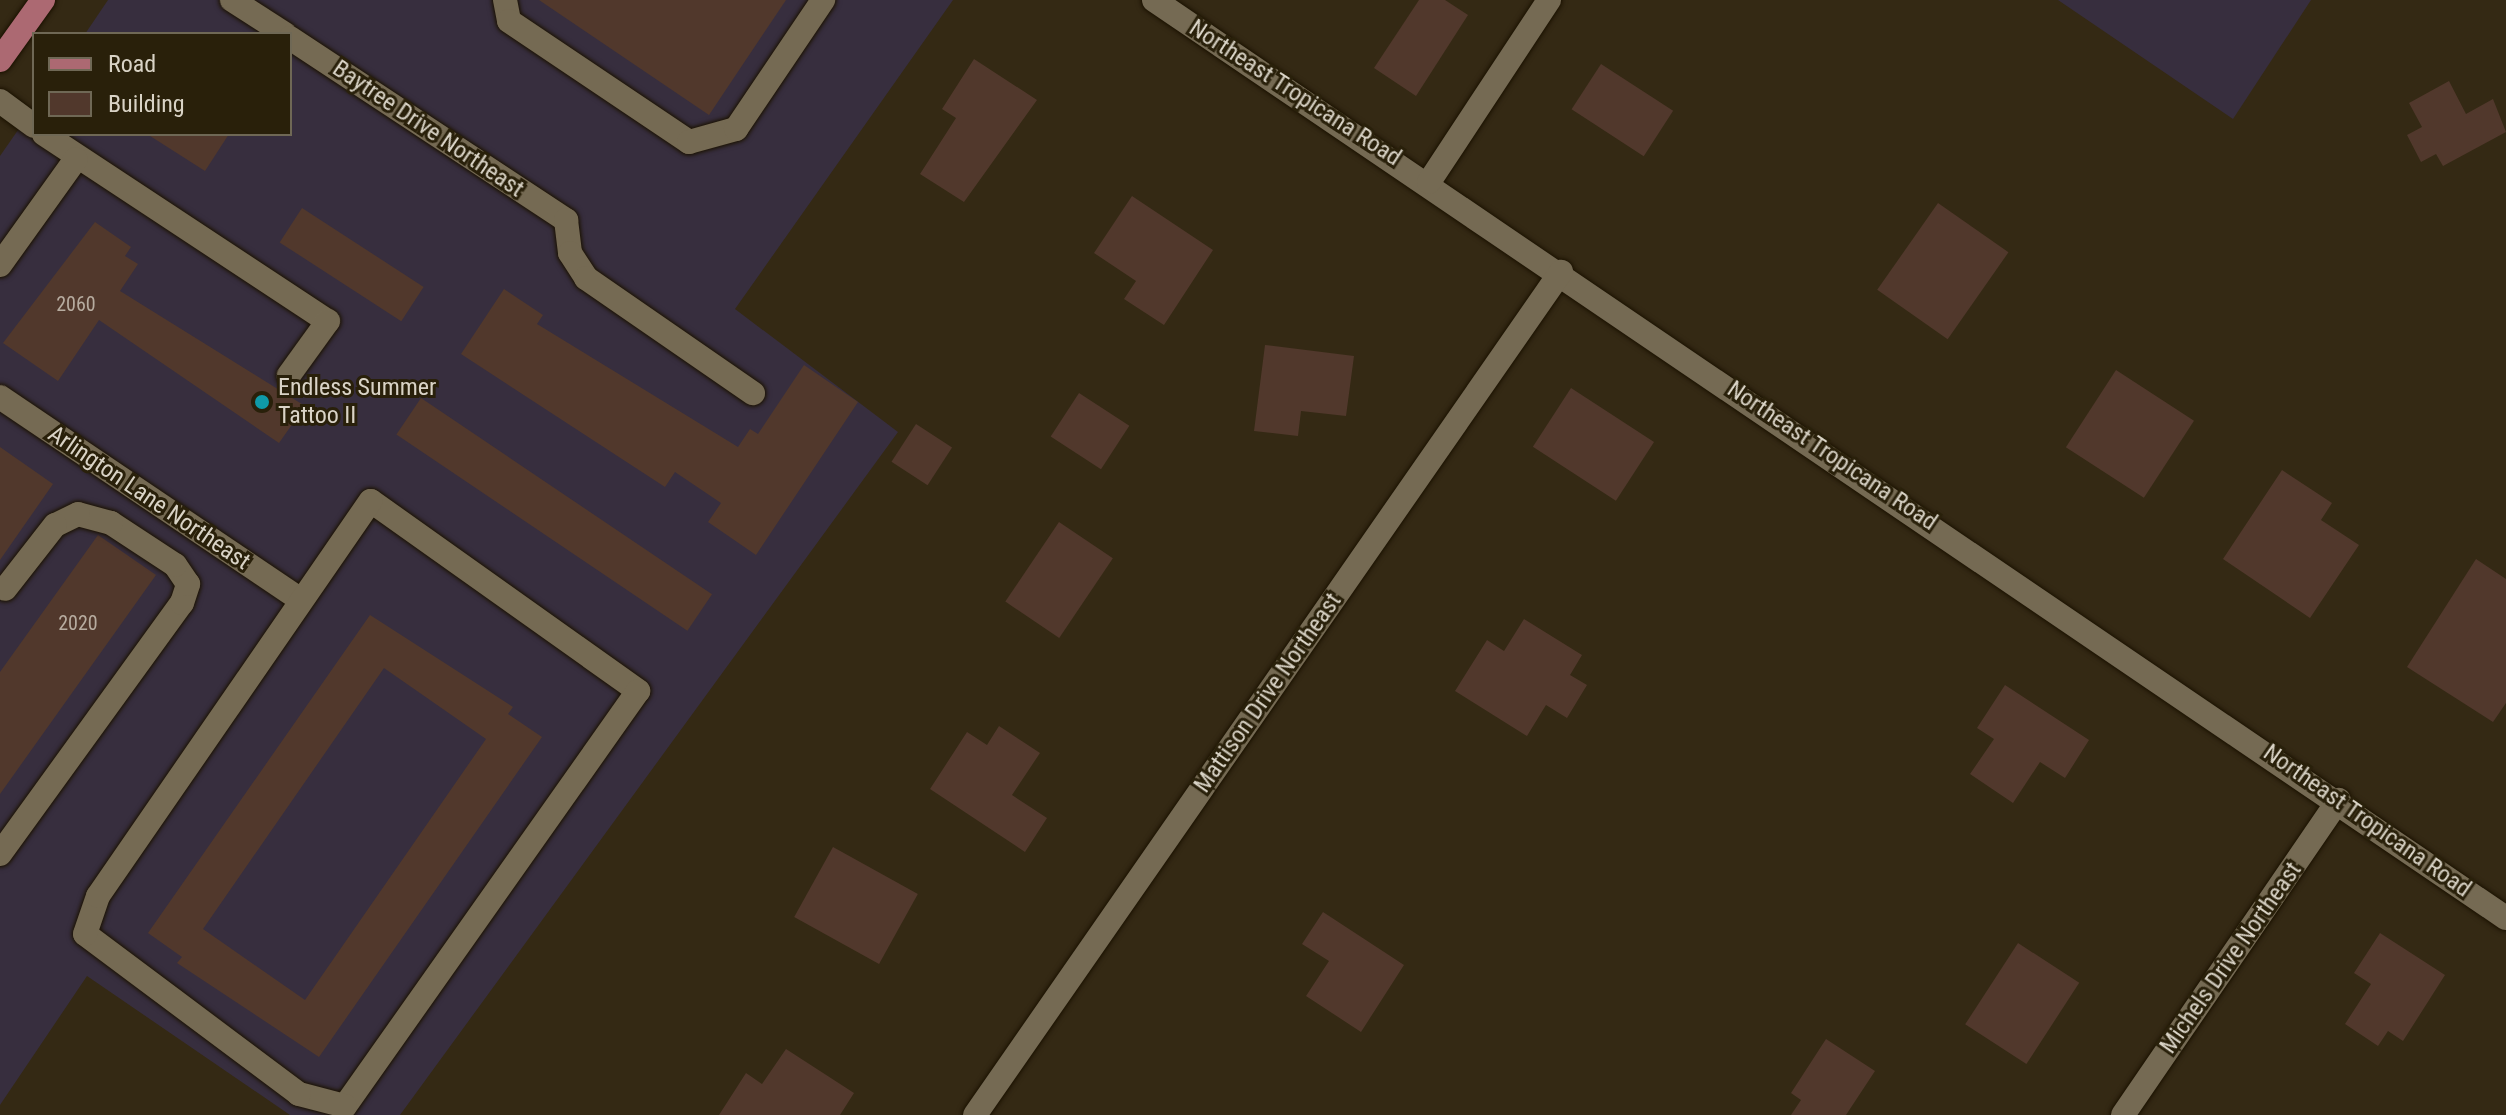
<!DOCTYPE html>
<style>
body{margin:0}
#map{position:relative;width:2506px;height:1115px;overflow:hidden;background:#342914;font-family:"Roboto Condensed",sans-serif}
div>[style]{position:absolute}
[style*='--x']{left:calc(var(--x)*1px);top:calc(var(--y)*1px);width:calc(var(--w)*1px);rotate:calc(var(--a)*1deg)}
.commercial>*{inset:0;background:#372e3e}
.building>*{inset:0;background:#51382c;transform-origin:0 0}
.roads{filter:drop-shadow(0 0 2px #1b1200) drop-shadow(0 0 2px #1b1200)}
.minor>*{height:24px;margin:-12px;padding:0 12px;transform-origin:12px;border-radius:12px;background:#756a53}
.major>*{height:24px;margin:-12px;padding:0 12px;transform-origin:12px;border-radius:12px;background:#ac6972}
.dots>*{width:22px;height:22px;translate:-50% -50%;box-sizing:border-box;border:4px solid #29200a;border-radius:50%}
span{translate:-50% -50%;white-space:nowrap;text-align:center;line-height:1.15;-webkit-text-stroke:6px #29200a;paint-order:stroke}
.number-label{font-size:20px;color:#b7aca0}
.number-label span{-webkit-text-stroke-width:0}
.street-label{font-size:24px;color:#d9d3c6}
.poi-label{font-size:24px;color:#d9d3c6}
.left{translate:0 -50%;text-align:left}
.legend{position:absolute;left:32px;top:32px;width:260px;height:104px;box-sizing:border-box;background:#29200a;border:2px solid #6f6855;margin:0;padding:10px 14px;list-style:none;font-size:24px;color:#d9d3c6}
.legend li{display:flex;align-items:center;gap:16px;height:40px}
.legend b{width:40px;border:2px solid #6f6855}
</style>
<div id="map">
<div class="commercial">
<i style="clip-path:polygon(108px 0,953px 0,735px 309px,898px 432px,400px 1115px,290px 1115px,87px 976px,0 1105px,0 156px,34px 107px,34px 134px,290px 134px,290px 34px,85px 34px)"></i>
<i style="clip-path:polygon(2058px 0,2311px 0,2233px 119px)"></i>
</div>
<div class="building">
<i style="clip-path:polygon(539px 0,786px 0,709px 115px)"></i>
<i style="clip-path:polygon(1419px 0,1445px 0,1468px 15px,1416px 96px,1374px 68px)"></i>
<i style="clip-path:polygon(974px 59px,1037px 100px,964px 202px,920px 174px,956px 118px,942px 109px)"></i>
<i style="left:1601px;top:64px;width:86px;height:54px;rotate:33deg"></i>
<i style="clip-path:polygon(2449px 81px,2466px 114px,2493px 99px,2506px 132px,2443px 166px,2436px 154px,2421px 162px,2407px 135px,2422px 127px,2409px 103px)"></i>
<i style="clip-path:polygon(147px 134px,229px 134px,205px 171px)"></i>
<i style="clip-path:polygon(1132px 196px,1213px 250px,1164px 325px,1124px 299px,1136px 281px,1094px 253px)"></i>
<i style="left:1938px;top:203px;width:86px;height:106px;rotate:35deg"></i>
<i style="left:302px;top:208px;width:145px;height:41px;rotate:33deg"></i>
<i style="clip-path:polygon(95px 222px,131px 247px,125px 256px,138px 264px,120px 291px,305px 406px,279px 443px,99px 320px,58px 381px,3px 343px)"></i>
<i style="clip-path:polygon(504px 289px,543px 315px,537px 324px,738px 447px,750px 429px,758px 434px,804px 365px,858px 402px,756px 555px,708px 522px,721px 503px,675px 472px,665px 487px,461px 354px)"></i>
<i style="clip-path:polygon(1265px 345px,1354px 356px,1346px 416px,1301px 411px,1298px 436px,1254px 431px)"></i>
<i style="left:2116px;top:370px;width:93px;height:92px;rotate:33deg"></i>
<i style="left:1571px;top:388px;width:99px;height:70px;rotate:33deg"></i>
<i style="left:1079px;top:393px;width:60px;height:52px;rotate:33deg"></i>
<i style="left:421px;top:398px;width:351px;height:44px;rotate:34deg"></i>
<i style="left:916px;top:424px;width:43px;height:45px;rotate:33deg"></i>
<i style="clip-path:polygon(0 447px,53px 484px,0 560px)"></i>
<i style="clip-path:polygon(2282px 470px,2332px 503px,2321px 520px,2359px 545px,2310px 618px,2223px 559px)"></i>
<i style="left:1059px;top:522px;width:65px;height:96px;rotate:34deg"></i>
<i style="clip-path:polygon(98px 535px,156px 575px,0 794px,0 672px)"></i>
<i style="clip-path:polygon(2476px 559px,2506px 579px,2506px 703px,2493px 722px,2407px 667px)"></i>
<i style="clip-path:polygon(evenodd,370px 615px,513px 707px,508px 714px,542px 737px,319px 1057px,177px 963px,182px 957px,148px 933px,370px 615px,384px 668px,486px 739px,305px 1000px,203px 929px,384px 668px)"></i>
<i style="clip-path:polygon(1524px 619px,1582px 655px,1570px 675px,1587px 685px,1567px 718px,1546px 705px,1527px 736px,1455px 691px,1487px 640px,1504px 651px)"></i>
<i style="clip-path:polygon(2005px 685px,2089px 740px,2065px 778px,2040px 762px,2013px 803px,1970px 774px,1994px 739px,1977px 728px)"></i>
<i style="clip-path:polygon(999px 726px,1040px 753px,1012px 795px,1047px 818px,1025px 852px,930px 789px,967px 732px,987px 745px)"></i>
<i style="left:833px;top:847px;width:97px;height:80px;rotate:29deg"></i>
<i style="clip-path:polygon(1323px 912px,1404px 965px,1361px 1032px,1306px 996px,1329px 961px,1302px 944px)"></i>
<i style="clip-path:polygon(2380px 933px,2445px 975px,2403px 1041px,2388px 1031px,2378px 1046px,2345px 1024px,2371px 984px,2354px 973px)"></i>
<i style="left:2018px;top:943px;width:73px;height:97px;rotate:33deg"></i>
<i style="clip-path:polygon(1826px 1039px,1875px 1071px,1846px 1115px,1791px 1115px,1801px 1100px,1791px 1093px)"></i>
<i style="clip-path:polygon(786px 1049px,854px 1093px,840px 1115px,719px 1115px,746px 1073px,762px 1084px)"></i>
</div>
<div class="roads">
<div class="minor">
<i style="--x:232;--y:0;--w:63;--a:32.7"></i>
<i style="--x:505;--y:0;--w:21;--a:79"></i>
<i style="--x:509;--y:21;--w:217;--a:33.9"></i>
<i style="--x:689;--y:142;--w:49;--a:-15.5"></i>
<i style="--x:736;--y:129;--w:156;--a:-56"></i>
<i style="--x:1154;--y:0;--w:1634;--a:34.18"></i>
<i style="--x:290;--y:38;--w:331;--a:33.4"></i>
<i style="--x:566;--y:220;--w:33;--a:83"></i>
<i style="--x:570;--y:253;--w:30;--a:57"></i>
<i style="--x:586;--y:278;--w:203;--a:34.6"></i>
<i style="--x:0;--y:101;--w:42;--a:36.3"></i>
<i style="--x:44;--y:134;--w:340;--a:33.4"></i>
<i style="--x:328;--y:321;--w:67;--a:125.8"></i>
<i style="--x:1429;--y:182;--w:218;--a:-56.6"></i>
<i style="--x:0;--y:265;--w:130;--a:-54.4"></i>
<i style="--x:0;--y:397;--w:359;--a:34"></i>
<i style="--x:371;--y:501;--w:328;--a:35.4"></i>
<i style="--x:638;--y:691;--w:508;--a:125.22"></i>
<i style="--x:345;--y:1106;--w:48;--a:-165.4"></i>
<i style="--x:299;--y:1094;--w:267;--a:-143.2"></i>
<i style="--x:85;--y:934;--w:40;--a:-71.1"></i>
<i style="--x:98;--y:896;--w:480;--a:-55.4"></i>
<i style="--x:0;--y:854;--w:310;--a:-54.1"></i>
<i style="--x:182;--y:603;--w:20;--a:-72"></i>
<i style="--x:188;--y:584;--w:23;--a:-124"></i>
<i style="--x:175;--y:565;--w:77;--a:-146.7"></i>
<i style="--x:111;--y:523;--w:34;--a:-165"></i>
<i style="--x:78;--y:514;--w:25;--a:154"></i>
<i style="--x:55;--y:525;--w:81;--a:128"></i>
<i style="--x:975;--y:1115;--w:1027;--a:-55.2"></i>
<i style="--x:2123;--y:1115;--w:382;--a:-55.6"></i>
</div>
<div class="major">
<i style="--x:0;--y:60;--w:74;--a:-54.4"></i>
</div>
</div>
<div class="dots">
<i style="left:262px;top:402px;background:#0f9aa8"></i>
</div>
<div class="number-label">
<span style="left:76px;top:304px">2060</span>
<span style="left:78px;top:623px">2020</span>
</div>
<div class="street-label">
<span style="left:1295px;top:93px;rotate:33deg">Northeast Tropicana Road</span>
<span style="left:428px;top:129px;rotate:34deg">Baytree Drive Northeast</span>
<span style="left:1832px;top:456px;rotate:34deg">Northeast Tropicana Road</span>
<span style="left:149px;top:498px;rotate:34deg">Arlington Lane Northeast</span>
<span style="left:1268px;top:693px;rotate:-55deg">Mattison Drive Northeast</span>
<span style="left:2367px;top:821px;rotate:35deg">Northeast Tropicana Road</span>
<span style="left:2231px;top:958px;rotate:-55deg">Michels Drive Northeast</span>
</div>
<div class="poi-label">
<span class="left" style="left:278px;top:402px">Endless Summer<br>Tattoo II</span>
</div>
<ul class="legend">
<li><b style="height:10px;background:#ac6972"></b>Road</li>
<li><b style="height:22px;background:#51382c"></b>Building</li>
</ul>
</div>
